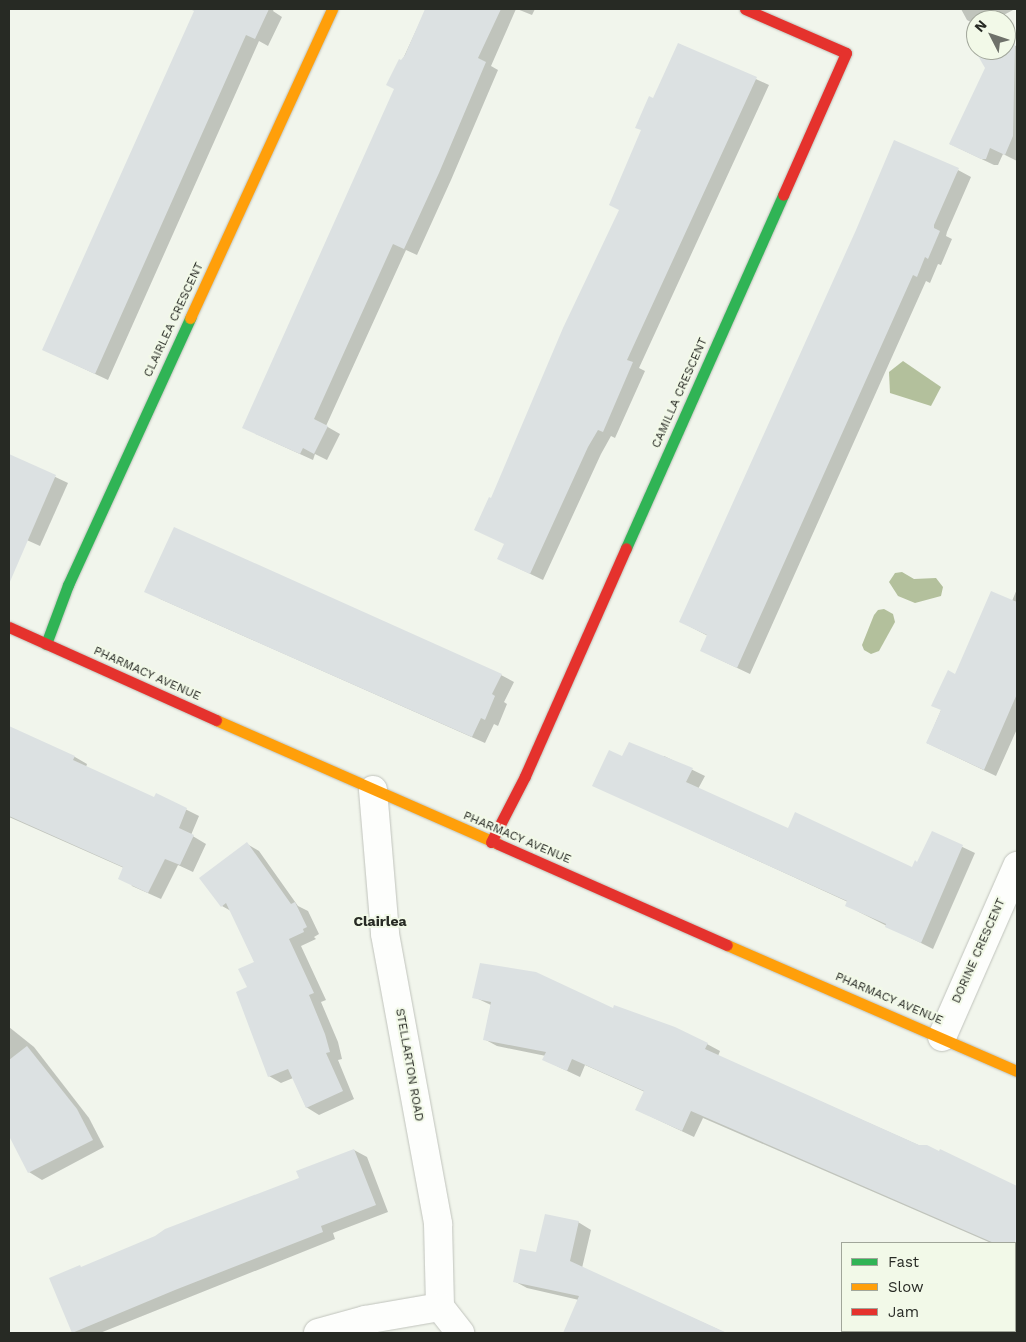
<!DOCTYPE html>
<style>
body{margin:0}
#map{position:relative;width:1026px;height:1342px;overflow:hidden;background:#f1f5ec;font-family:"Work Sans",sans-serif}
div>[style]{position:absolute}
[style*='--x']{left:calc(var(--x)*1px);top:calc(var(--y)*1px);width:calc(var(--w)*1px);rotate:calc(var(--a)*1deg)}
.water>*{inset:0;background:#b3c09c}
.shadow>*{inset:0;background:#0003}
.building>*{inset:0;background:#dce1e2}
.roads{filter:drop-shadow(0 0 1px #c0c3bc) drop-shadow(0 0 1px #c0c3bc)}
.street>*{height:28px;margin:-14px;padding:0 14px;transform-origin:14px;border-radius:14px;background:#fdfefc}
.fast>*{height:11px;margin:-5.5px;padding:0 5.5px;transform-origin:5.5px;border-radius:5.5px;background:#30b455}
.slow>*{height:11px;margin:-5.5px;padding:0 5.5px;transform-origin:5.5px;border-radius:5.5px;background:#ff9f0a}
.jam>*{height:11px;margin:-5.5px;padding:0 5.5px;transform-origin:5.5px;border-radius:5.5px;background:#e5322d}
span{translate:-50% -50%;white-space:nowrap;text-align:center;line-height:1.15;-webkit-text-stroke:4px #f2f9e8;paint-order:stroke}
.street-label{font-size:12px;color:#272a24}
.neighbourhood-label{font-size:14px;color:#272a24;font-weight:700}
.frame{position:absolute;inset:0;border:10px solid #272a24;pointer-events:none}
.legend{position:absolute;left:841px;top:1242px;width:175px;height:90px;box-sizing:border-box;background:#f2f9e8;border:1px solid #a1a69a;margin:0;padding:6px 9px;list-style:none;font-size:15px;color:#272a24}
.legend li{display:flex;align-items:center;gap:10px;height:25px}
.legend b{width:25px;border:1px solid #a1a69a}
.north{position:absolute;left:966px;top:10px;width:50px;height:50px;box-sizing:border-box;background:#f2f9e8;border:1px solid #a1a69a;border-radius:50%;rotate:311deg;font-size:14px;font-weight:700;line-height:20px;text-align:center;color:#272a24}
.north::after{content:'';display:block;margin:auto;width:18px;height:22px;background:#6e716a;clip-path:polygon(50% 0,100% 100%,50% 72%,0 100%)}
</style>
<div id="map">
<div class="water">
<i style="clip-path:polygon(903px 361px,941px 387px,931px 406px,890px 393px,889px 372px)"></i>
<i style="clip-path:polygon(902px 572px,914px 579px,936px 578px,943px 587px,941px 596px,915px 603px,898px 596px,889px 582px,895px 573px)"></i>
<i style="clip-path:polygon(884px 609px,893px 614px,895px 622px,879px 651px,871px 654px,864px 650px,862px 645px,874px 615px,878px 610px)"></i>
</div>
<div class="shadow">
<i style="clip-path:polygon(197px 9px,274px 9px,273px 11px,282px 17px,268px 46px,259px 41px,108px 380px,44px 350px)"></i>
<i style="clip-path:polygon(426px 9px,516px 9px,491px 66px,498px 70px,451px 180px,417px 255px,406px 250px,326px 426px,340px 434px,327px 460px,315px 454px,313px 460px,256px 434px,395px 89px,402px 61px)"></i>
<i style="clip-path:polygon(517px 9px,535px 9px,532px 15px)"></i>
<i style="clip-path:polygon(961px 9px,1015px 9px,994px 20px,976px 20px,976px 25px,967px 20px)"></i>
<i style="clip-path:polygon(679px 44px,769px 85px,639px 368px,645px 371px,615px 438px,611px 436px,601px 454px,543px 580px,499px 559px,506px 545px,492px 499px,621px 210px,653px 100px)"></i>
<i style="clip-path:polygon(1006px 44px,1017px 46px,1017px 161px,1003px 154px,998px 165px,994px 165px,950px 144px,987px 68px,976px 50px,1006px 50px)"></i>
<i style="clip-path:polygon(958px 170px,971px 177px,947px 232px,946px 236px,952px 239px,941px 265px,938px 264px,930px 283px,926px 281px,750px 674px,714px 657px,701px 650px,708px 636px,681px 622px)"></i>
<i style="clip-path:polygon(9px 455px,68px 483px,40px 546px,9px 532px)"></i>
<i style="clip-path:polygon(1017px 589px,1017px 729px,996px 776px,927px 743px,956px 675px,1012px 601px)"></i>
<i style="clip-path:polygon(158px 598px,501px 675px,514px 682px,504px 702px,507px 704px,498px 726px,494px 724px,485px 743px)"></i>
<i style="clip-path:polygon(9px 727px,75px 757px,87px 764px,86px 767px,155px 799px,157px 795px,199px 816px,191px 835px,206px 844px,193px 872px,178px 865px,161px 899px,132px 886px,124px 868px,9px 817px)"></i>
<i style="clip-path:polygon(664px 756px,705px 776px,698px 789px,789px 830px,912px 869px,918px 864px,933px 833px,975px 853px,933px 949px,859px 912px,847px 905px,848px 902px,593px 785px,623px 758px,663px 759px)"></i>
<i style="clip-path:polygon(247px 844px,259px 851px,298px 906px,308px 911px,319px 934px,314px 937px,316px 939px,301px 946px,326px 1000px,321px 1002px,338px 1042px,342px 1059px,338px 1060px,354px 1099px,319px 1115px,306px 1107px,293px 1078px,281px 1083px,269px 1076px,255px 963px,231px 911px,222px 906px)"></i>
<i style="clip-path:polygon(474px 997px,613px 1009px,707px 1044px,720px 1051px,718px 1056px,1017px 1189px,1017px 1255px,1015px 1253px,1015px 1243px,991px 1243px,703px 1118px,694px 1137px,637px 1110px,645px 1092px,585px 1065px,580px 1077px,544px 1060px,546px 1056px,497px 1046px,484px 1039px,491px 1005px)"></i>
<i style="clip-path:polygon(9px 1027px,34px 1047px,89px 1118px,104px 1147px,42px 1180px,29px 1172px,9px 1133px)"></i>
<i style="clip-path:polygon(354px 1150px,367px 1157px,388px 1212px,333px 1233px,335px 1239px,100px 1333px,73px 1332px,82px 1268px,301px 1178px)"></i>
<i style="clip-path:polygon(578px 1222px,591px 1230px,582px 1268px,726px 1333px,572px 1333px,579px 1300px,527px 1288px,514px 1281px,537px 1254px)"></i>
</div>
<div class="building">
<i style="clip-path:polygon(190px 9px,269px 9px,255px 39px,246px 35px,95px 374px,42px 350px,194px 11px)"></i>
<i style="clip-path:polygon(425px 9px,501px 9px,478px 58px,486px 62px,439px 173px,404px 249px,393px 244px,314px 419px,328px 426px,314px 454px,303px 448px,300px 454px,242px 428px,394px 89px,386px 85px,399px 59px,401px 60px,405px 55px)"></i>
<i style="clip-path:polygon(970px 42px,976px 42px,976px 50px,1006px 50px,1006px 42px,1015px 43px,1013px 136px,1005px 155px,990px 148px,986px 159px,981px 159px,949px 144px,985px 68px)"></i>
<i style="clip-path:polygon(678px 43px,757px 77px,627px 360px,633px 362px,603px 432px,598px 430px,588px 447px,530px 574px,497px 559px,504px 544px,474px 530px,489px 497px,491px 498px,563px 328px,619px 210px,609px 205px,641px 130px,635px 128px,649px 96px,653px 98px)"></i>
<i style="clip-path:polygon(894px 140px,959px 168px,934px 225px,934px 228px,940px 231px,928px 259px,925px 257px,917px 277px,913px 275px,737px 668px,700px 651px,707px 635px,679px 622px,856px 230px)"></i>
<i style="clip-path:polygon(9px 454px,56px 475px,9px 584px)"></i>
<i style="clip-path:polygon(174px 527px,502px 674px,492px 694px,495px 696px,485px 720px,481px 718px,472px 737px,144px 592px)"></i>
<i style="clip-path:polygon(991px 591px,1017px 602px,1017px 694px,984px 770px,926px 743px,941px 710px,931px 706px,948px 670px,955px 674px)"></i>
<i style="clip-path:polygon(9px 726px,75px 756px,73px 760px,154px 797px,156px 793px,187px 808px,179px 828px,194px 835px,180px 865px,165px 859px,148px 893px,118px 879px,123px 867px,9px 816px)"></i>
<i style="clip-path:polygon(629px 742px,693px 768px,686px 782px,788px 828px,795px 812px,912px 867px,915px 860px,917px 862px,932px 831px,963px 845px,921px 943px,885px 927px,886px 924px,845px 906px,847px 901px,592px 786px,609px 750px,622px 756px)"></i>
<i style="clip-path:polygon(247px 842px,291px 904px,295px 902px,307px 927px,303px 929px,304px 932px,289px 939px,314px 993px,309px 995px,325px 1034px,330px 1052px,326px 1053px,343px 1091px,306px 1108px,288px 1069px,268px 1077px,236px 992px,247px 987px,238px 969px,254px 962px,226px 903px,221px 907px,199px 878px)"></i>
<i style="clip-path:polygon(480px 963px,536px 972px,613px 1008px,614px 1005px,675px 1027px,708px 1043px,705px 1049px,919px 1145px,927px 1145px,939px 1151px,940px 1149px,1017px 1186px,1017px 1254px,1015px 1253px,1015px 1243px,994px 1243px,691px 1111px,682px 1131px,635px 1110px,644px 1091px,572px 1059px,567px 1071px,542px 1060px,546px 1052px,483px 1040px,491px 1002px,472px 998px)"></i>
<i style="clip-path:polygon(27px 1046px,77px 1109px,93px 1140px,28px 1173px,9px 1136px,9px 1060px)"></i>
<i style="clip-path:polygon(354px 1149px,376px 1205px,321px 1226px,323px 1232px,175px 1290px,72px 1333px,49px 1278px,80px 1265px,81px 1267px,155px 1236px,165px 1229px,299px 1178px,296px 1171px)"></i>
<i style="clip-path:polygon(545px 1214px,579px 1221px,570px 1261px,727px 1333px,563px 1333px,579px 1296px,513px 1282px,520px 1249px,536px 1252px)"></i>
</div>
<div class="roads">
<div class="street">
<i style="--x:373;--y:790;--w:144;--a:85.2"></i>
<i style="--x:385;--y:934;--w:295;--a:79.6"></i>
<i style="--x:438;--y:1224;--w:83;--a:88.6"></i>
<i style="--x:440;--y:1307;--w:33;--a:52"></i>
<i style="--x:942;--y:1037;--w:187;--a:-66.3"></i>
<i style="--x:318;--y:1333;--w:49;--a:-15.5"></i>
<i style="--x:365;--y:1320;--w:76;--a:-9.8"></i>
</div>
<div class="fast">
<i style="--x:626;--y:548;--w:386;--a:-66"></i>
<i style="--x:46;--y:644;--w:63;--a:-69.6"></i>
<i style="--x:68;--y:585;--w:294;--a:-65.4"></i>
</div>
<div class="slow">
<i style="--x:190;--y:318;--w:340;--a:-65.3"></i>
<i style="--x:216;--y:720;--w:308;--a:23.7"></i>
<i style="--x:727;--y:945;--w:316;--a:23.5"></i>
</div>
<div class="jam">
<i style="--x:745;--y:9;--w:110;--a:23.5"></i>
<i style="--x:846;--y:53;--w:155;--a:113.9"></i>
<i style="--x:9;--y:627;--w:227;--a:24.2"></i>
<i style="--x:491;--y:842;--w:74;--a:-62.7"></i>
<i style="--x:525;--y:776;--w:249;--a:-66.1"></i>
<i style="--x:498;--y:844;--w:250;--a:23.8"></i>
</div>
</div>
<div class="street-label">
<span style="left:174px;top:320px;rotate:-65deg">CLAIRLEA CRESCENT</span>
<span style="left:680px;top:393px;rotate:-66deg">CAMILLA CRESCENT</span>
<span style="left:147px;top:674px;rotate:24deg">PHARMACY AVENUE</span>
<span style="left:517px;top:838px;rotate:23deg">PHARMACY AVENUE</span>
<span style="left:979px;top:951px;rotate:-66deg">DORINE CRESCENT</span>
<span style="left:889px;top:999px;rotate:23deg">PHARMACY AVENUE</span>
<span style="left:409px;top:1065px;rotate:80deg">STELLARTON ROAD</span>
</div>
<div class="neighbourhood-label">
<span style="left:380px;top:921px">Clairlea</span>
</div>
<div class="frame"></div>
<ul class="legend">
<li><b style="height:6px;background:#30b455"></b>Fast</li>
<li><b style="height:6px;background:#ff9f0a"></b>Slow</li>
<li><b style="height:6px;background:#e5322d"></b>Jam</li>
</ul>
<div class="north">N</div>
</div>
